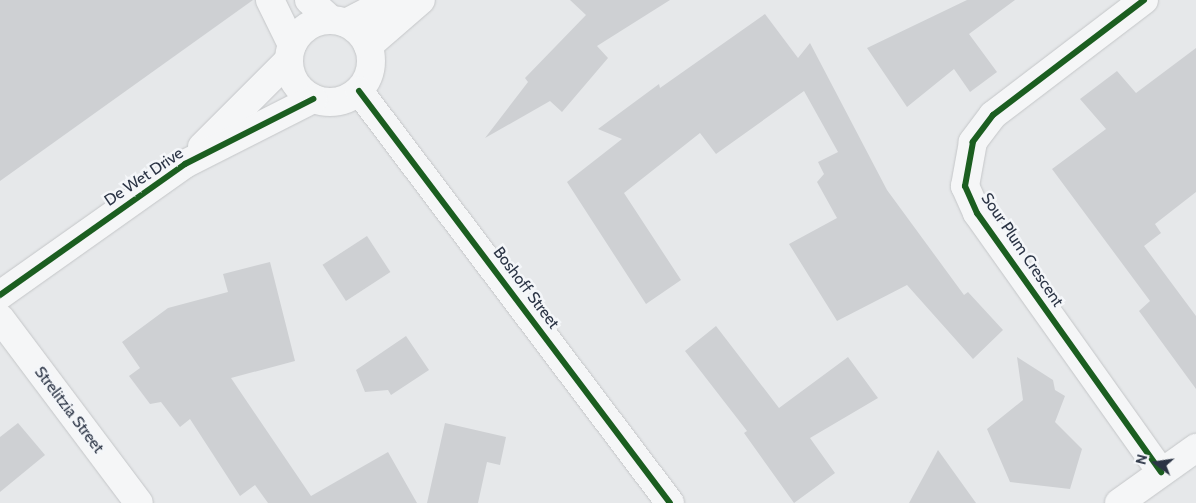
<!DOCTYPE html>
<style>
body{margin:0}
#map{position:relative;width:1196px;height:503px;overflow:hidden;background:#e6e8ea;font-family:Cabin,sans-serif}
div>[style]{position:absolute}
[style*='--x']{left:calc(var(--x)*1px);top:calc(var(--y)*1px);width:calc(var(--w)*1px);rotate:calc(var(--a)*1deg)}
.building>*{inset:0;background:#ced0d3;transform-origin:0 0}
.roads{filter:drop-shadow(0 0 1px #c4c6c8) drop-shadow(0 0 1px #c4c6c8)}
.minor>*{height:28px;margin:-14px;padding:0 14px;transform-origin:14px;border-radius:14px;background:#f5f6f7}
.minor>.ring{margin:-14px;padding:0;box-sizing:content-box;background:none;border:28px solid #f5f6f7;border-radius:50%}
.cycleway>*{height:6px;margin:-3px;padding:0 3px;transform-origin:3px;border-radius:3px;background:#1b5e20}
span{translate:-50% -50%;white-space:nowrap;text-align:center;line-height:1.15;-webkit-text-stroke:5px #f4f6f9;paint-order:stroke}
.street-label{font-size:16px;color:#2b3445}
.north{position:absolute;left:1131px;top:438px;width:50px;height:50px;-webkit-text-stroke:4px #f4f6f9;paint-order:stroke;rotate:284deg;font-size:14px;font-weight:700;line-height:20px;text-align:center;color:#2b3445}
.north::after{content:'';display:block;margin:auto;width:18px;height:22px;background:#2b3445;clip-path:polygon(50% 0,100% 100%,50% 72%,0 100%)}
</style>
<div id="map">
<div class="building">
<i style="clip-path:polygon(0 0,253px 0,0 181px)"></i>
<i style="clip-path:polygon(570px 0,670px 0,597px 46px,608px 58px,562px 112px,550px 101px,485px 138px,528px 82px,525px 78px,586px 15px)"></i>
<i style="clip-path:polygon(967px 0,1015px 0,969px 34px,997px 72px,970px 92px,954px 69px,907px 107px,867px 48px)"></i>
<i style="clip-path:polygon(765px 14px,798px 58px,810px 43px,887px 190px,964px 295px,968px 292px,1003px 330px,973px 359px,907px 285px,837px 321px,789px 244px,837px 218px,817px 182px,824px 174px,818px 162px,838px 152px,804px 91px,716px 154px,700px 133px,624px 193px,681px 280px,646px 304px,567px 182px,622px 139px,598px 129px,659px 84px,660px 88px)"></i>
<i style="clip-path:polygon(1196px 48px,1196px 192px,1155px 224px,1161px 233px,1144px 246px,1196px 316px,1196px 389px,1139px 311px,1150px 301px,1052px 169px,1106px 129px,1080px 99px,1117px 71px,1136px 93px)"></i>
<i style="left:367px;top:236px;width:43px;height:53px;rotate:57deg"></i>
<i style="clip-path:polygon(270px 262px,295px 361px,231px 378px,311px 496px,388px 452px,417px 503px,268px 503px,255px 485px,240px 496px,190px 419px,180px 427px,161px 402px,150px 404px,129px 376px,140px 368px,122px 342px,168px 308px,228px 292px,223px 274px)"></i>
<i style="clip-path:polygon(716px 326px,779px 408px,848px 357px,878px 398px,810px 438px,835px 473px,794px 503px,744px 433px,747px 431px,685px 351px)"></i>
<i style="clip-path:polygon(406px 336px,429px 370px,391px 395px,388px 390px,365px 392px,356px 370px)"></i>
<i style="clip-path:polygon(1017px 357px,1053px 380px,1055px 390px,1065px 396px,1055px 422px,1082px 449px,1070px 489px,1010px 482px,987px 429px,1023px 400px)"></i>
<i style="clip-path:polygon(18px 423px,45px 455px,0 492px,0 437px)"></i>
<i style="clip-path:polygon(445px 423px,506px 437px,500px 465px,487px 462px,478px 503px,427px 503px)"></i>
<i style="clip-path:polygon(938px 450px,976px 503px,909px 503px)"></i>
</div>
<div class="roads">
<div class="minor">
<i style="--x:270;--y:0;--w:50;--a:63.9"></i>
<i style="--x:309;--y:0;--w:30;--a:42"></i>
<i style="--x:1144;--y:0;--w:190;--a:142.7"></i>
<i style="--x:993;--y:115;--w:34;--a:127"></i>
<i style="--x:973;--y:142;--w:45;--a:100.3"></i>
<i style="--x:965;--y:186;--w:30;--a:66"></i>
<i style="--x:977;--y:213;--w:318;--a:54.6"></i>
<i class="ring" style="left:289px;top:20px;width:54px;height:54px"></i>
<i style="--x:346;--y:23;--w:50;--a:-27.6"></i>
<i style="--x:368;--y:46;--w:70;--a:-41"></i>
<i style="--x:359;--y:91;--w:516;--a:52.95"></i>
<i style="--x:202;--y:147;--w:122;--a:-45"></i>
<i style="--x:0;--y:295;--w:227;--a:-35.3"></i>
<i style="--x:185;--y:164;--w:144;--a:-26.9"></i>
<i style="--x:0;--y:318;--w:231;--a:53.1"></i>
<i style="--x:1119;--y:503;--w:95;--a:-35.5"></i>
</div>
</div>
<div class="cycleway">
<i style="--x:1144;--y:0;--w:190;--a:142.7"></i>
<i style="--x:993;--y:115;--w:34;--a:127"></i>
<i style="--x:973;--y:142;--w:45;--a:100.3"></i>
<i style="--x:965;--y:186;--w:30;--a:66"></i>
<i style="--x:977;--y:213;--w:318;--a:54.6"></i>
<i style="--x:359;--y:91;--w:516;--a:52.95"></i>
<i style="--x:0;--y:295;--w:227;--a:-35.3"></i>
<i style="--x:185;--y:164;--w:144;--a:-26.9"></i>
</div>
<div class="street-label">
<span style="left:144px;top:177px;rotate:-34deg">De Wet Drive</span>
<span style="left:1022px;top:250px;rotate:56deg">Sour Plum Crescent</span>
<span style="left:526px;top:288px;rotate:53deg">Boshoff Street</span>
<span style="left:69px;top:410px;rotate:53deg">Strelitzia Street</span>
</div>
<div class="north">N</div>
</div>
